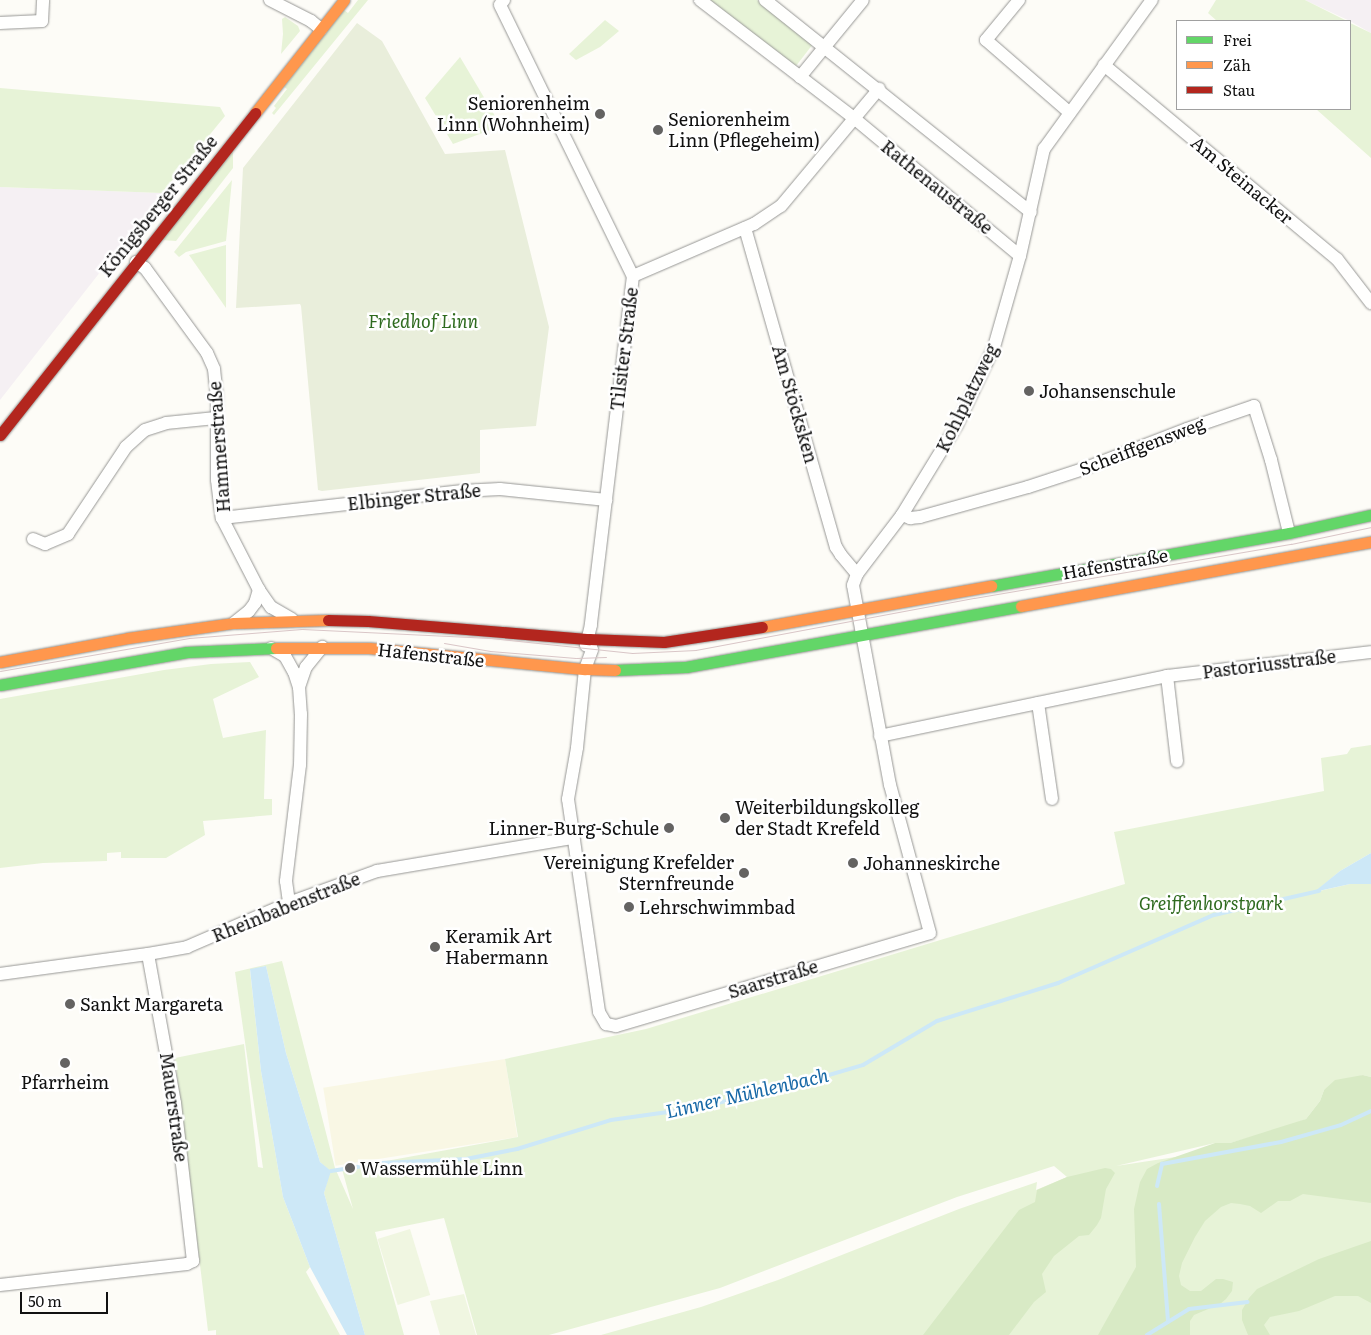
<!DOCTYPE html>
<meta charset="utf-8">
<style>
body{margin:0}
#map{position:relative;width:1371px;height:1335px;overflow:hidden;background:#fdfcf7;font-family:Literata,serif}
div>[style]{position:absolute}
[style*='--x']{left:calc(var(--x)*1px);top:calc(var(--y)*1px);width:calc(var(--w)*1px);rotate:calc(var(--a)*1deg)}
.industrial>*{inset:0;background:#f5f0f3}
.farmland>*{inset:0;background:#f9f7e4;transform-origin:0 0}
.green>*{inset:0;background:#e7f3d7}
.forest>*{inset:0;background:#d8eac5}
.cemetery>*{inset:0;background:#e9eedb}
.pitch>*{inset:0;background:#f0f6e1;transform-origin:0 0}
.water>*{inset:0;background:#cde8f7}
.stream>*{height:4px;margin:-2px;padding:0 2px;transform-origin:2px;border-radius:2px;background:#cde8f7}
.roads{filter:drop-shadow(0 0 1px #979795) drop-shadow(0 0 1px #979795)}
.street>*{height:12px;margin:-6px;padding:0 6px;transform-origin:6px;border-radius:6px;background:#fffffe}
.fast>*{height:11px;margin:-5.5px;padding:0 5.5px;transform-origin:5.5px;border-radius:5.5px;background:#63d668}
.slow>*{height:11px;margin:-5.5px;padding:0 5.5px;transform-origin:5.5px;border-radius:5.5px;background:#ff974d}
.jam>*{height:11px;margin:-5.5px;padding:0 5.5px;transform-origin:5.5px;border-radius:5.5px;background:#b3261e}
.tram>*{height:1px;margin:-0.5px;padding:0 0.5px;transform-origin:0.5px;border-radius:0.5px;background:#d9c6c7}
.dots>*{width:14px;height:14px;translate:-50% -50%;box-sizing:border-box;border:2px solid #fff;border-radius:50%}
span{translate:-50% -50%;white-space:nowrap;text-align:center;line-height:1.15;-webkit-text-stroke:5px #fff;paint-order:stroke}
.poi-label{font-size:18px;color:#111}
.right{translate:-100% -50%;text-align:right}
.left{translate:0 -50%;text-align:left}
.street-label{font-size:18px;color:#111}
.park-label{font-size:18px;color:#2f6b1f;font-style:italic}
.water-label{font-size:19px;color:#1768a6;font-style:italic}
.legend{position:absolute;left:1176px;top:20px;width:175px;height:90px;box-sizing:border-box;background:#fff;border:1px solid #a0a0a0;margin:0;padding:6px 9px;list-style:none;font-size:15px;color:#111}
.legend li{display:flex;align-items:center;gap:10px;height:25px}
.legend b{width:25px;border:1px solid #a0a0a0}
.scale{position:absolute;left:20px;top:1292px;width:88px;height:22px;box-sizing:border-box;border:2px solid #111;border-top:0;padding-left:6px;font-size:15px;line-height:18px;white-space:nowrap;color:#111;-webkit-text-stroke:4px #fff;paint-order:stroke}
</style>
<div id="map">
<div class="industrial">
<i style="clip-path:polygon(1305px 0,1371px 0,1371px 33px,1350px 21px)"></i>
<i style="clip-path:polygon(0 187px,162px 193px,0 400px)"></i>
</div>
<div class="farmland">
<i style="left:505px;top:1059px;width:79px;height:184px;rotate:81deg"></i>
</div>
<div class="green">
<i style="clip-path:polygon(358px 0,368px 0,274px 115px,272px 113px,276px 108px,274px 106px,287px 89px,284px 87px,344px 10px,348px 13px)"></i>
<i style="clip-path:polygon(710px 0,757px 0,813px 44px,796px 66px)"></i>
<i style="clip-path:polygon(1216px 0,1305px 0,1347px 21px,1217px 21px,1208px 13px)"></i>
<i style="clip-path:polygon(285px 17px,298px 26px,300px 31px,281px 54px,283px 34px,282px 19px)"></i>
<i style="clip-path:polygon(605px 20px,619px 31px,600px 47px,576px 60px,569px 54px)"></i>
<i style="clip-path:polygon(1350px 23px,1371px 33px,1371px 158px,1316px 109px,1350px 109px)"></i>
<i style="clip-path:polygon(460px 57px,501px 126px,453px 144px,425px 98px)"></i>
<i style="clip-path:polygon(0 88px,220px 107px,225px 116px,162px 193px,0 187px)"></i>
<i style="clip-path:polygon(233px 150px,233px 168px,176px 241px,162px 240px)"></i>
<i style="clip-path:polygon(232px 180px,226px 241px,186px 252px,179px 257px,174px 252px)"></i>
<i style="clip-path:polygon(226px 245px,226px 308px,189px 255px)"></i>
<i style="clip-path:polygon(250px 662px,259px 677px,213px 699px,223px 738px,266px 730px,264px 799px,272px 799px,272px 815px,203px 821px,205px 835px,166px 858px,121px 858px,121px 852px,107px 853px,107px 861px,43px 863px,0 868px,0 699px,164px 670px,211px 664px)"></i>
<i style="clip-path:polygon(1371px 745px,1371px 853px,1340px 871px,1315px 892px,1350px 884px,1371px 884px,1371px 1077px,1363px 1075px,1324px 1090px,1320px 1101px,1306px 1119px,1289px 1126px,1230px 1143px,1215px 1143px,1116px 1166px,1215px 1151px,1371px 1105px,1371px 1335px,601px 1335px,701px 1307px,778px 1280px,959px 1209px,1037px 1182px,1036px 1190px,1067px 1177px,1054px 1166px,957px 1197px,720px 1288px,549px 1335px,477px 1335px,444px 1218px,375px 1232px,404px 1335px,365px 1335px,324px 1193px,330px 1171px,320px 1162px,286px 1053px,266px 966px,250px 970px,261px 1071px,283px 1197px,310px 1267px,306px 1272px,340px 1335px,216px 1335px,216px 1330px,208px 1331px,175px 1058px,244px 1044px,258px 1167px,263px 1168px,235px 972px,282px 961px,335px 1168px,353px 1209px,342px 1169px,518px 1137px,505px 1059px,646px 1029px,1125px 884px,1114px 832px,1324px 791px,1321px 758px,1347px 754px,1351px 748px)"></i>
</div>
<div class="forest">
<i style="clip-path:polygon(1363px 1075px,1371px 1077px,1371px 1203px,1303px 1194px,1290px 1201px,1278px 1201px,1261px 1213px,1250px 1206px,1240px 1204px,1231px 1203px,1221px 1207px,1205px 1221px,1195px 1237px,1182px 1263px,1179px 1276px,1181px 1285px,1190px 1291px,1201px 1291px,1216px 1279px,1223px 1279px,1233px 1282px,1232px 1291px,1226px 1299px,1220px 1304px,1194px 1315px,1190px 1321px,1190px 1335px,1098px 1335px,1136px 1267px,1134px 1209px,1140px 1182px,1147px 1169px,1158px 1163px,1215px 1143px,1230px 1143px,1306px 1119px,1320px 1101px,1324px 1090px,1335px 1080px)"></i>
<i style="clip-path:polygon(1105px 1168px,1111px 1169px,1115px 1173px,1106px 1189px,1101px 1218px,1097px 1225px,1089px 1235px,1079px 1236px,1054px 1256px,1042px 1274px,1046px 1292px,1034px 1302px,1009px 1335px,923px 1335px,1019px 1210px,1035px 1202px,1037px 1190px,1067px 1177px)"></i>
<i style="clip-path:polygon(1371px 1241px,1371px 1303px,1358px 1296px,1335px 1296px,1299px 1311px,1270px 1317px,1264px 1325px,1270px 1335px,1248px 1335px,1242px 1320px,1242px 1310px,1249px 1298px,1257px 1289px,1319px 1259px)"></i>
</div>
<div class="cemetery">
<i style="clip-path:polygon(357px 23px,382px 41px,445px 154px,505px 150px,549px 327px,536px 426px,480px 430px,480px 473px,322px 491px,318px 490px,301px 306px,300px 304px,236px 308px,243px 168px)"></i>
</div>
<div class="pitch">
<i style="left:410px;top:1229px;width:69px;height:34px;rotate:73deg"></i>
<i style="clip-path:polygon(464px 1294px,476px 1335px,440px 1335px,430px 1301px)"></i>
</div>
<div class="water">
<i style="clip-path:polygon(1371px 853px,1371px 884px,1350px 884px,1314px 892px,1340px 871px)"></i>
<i style="clip-path:polygon(266px 966px,286px 1053px,320px 1162px,331px 1171px,324px 1193px,365px 1335px,347px 1335px,310px 1267px,283px 1197px,261px 1071px,250px 969px)"></i>
</div>
<div class="stream">
<i style="--x:331;--y:1171;--w:52;--a:-8.9"></i>
<i style="--x:382;--y:1163;--w:84;--a:-2.7"></i>
<i style="--x:466;--y:1159;--w:52;--a:-11.1"></i>
<i style="--x:517;--y:1149;--w:98;--a:-17.1"></i>
<i style="--x:611;--y:1120;--w:79;--a:-8"></i>
<i style="--x:689;--y:1109;--w:91;--a:-12.1"></i>
<i style="--x:778;--y:1090;--w:89;--a:-16.4"></i>
<i style="--x:863;--y:1065;--w:86;--a:-30.7"></i>
<i style="--x:937;--y:1021;--w:127;--a:-17.4"></i>
<i style="--x:1058;--y:983;--w:170;--a:-23.6"></i>
<i style="--x:1214;--y:915;--w:108;--a:-12.9"></i>
<i style="--x:1157;--y:1186;--w:23;--a:-77"></i>
<i style="--x:1162;--y:1164;--w:121;--a:-10.5"></i>
<i style="--x:1281;--y:1142;--w:62;--a:-15.8"></i>
<i style="--x:1341;--y:1125;--w:33;--a:-25"></i>
<i style="--x:1159;--y:1204;--w:116;--a:85.6"></i>
<i style="--x:1147;--y:1335;--w:49;--a:-31.8"></i>
<i style="--x:1189;--y:1309;--w:59;--a:-6.8"></i>
</div>
<div class="roads">
<div class="street">
<i style="--x:270;--y:0;--w:46;--a:27.1"></i>
<i style="--x:311;--y:21;--w:13;--a:39"></i>
<i style="--x:504;--y:0;--w:6;--a:129"></i>
<i style="--x:500;--y:5;--w:302;--a:63.9"></i>
<i style="--x:633;--y:276;--w:352;--a:96.9"></i>
<i style="--x:591;--y:625;--w:21;--a:104"></i>
<i style="--x:700;--y:0;--w:195;--a:37.5"></i>
<i style="--x:855;--y:119;--w:214;--a:39.7"></i>
<i style="--x:765;--y:0;--w:340;--a:38.6"></i>
<i style="--x:1019;--y:0;--w:52;--a:129.5"></i>
<i style="--x:986;--y:40;--w:111;--a:41"></i>
<i style="--x:0;--y:23;--w:42;--a:-2.7"></i>
<i style="--x:42;--y:21;--w:21;--a:-87"></i>
<i style="--x:1104;--y:65;--w:303;--a:39.8"></i>
<i style="--x:1337;--y:259;--w:56;--a:52.3"></i>
<i style="--x:800;--y:77;--w:99;--a:-50.7"></i>
<i style="--x:745;--y:228;--w:332;--a:74.1"></i>
<i style="--x:836;--y:547;--w:9;--a:58"></i>
<i style="--x:841;--y:555;--w:25;--a:50"></i>
<i style="--x:136;--y:262;--w:11;--a:34"></i>
<i style="--x:145;--y:268;--w:105;--a:53.9"></i>
<i style="--x:207;--y:353;--w:17;--a:66"></i>
<i style="--x:214;--y:369;--w:30;--a:84"></i>
<i style="--x:217;--y:399;--w:81;--a:90"></i>
<i style="--x:217;--y:480;--w:38;--a:83"></i>
<i style="--x:222;--y:518;--w:81;--a:62.8"></i>
<i style="--x:259;--y:590;--w:21;--a:55"></i>
<i style="--x:271;--y:607;--w:24;--a:30"></i>
<i style="--x:633;--y:276;--w:132;--a:-23.3"></i>
<i style="--x:754;--y:224;--w:32;--a:-34"></i>
<i style="--x:781;--y:206;--w:153;--a:-50.1"></i>
<i style="--x:902;--y:515;--w:9;--a:21"></i>
<i style="--x:910;--y:518;--w:10;--a:-6"></i>
<i style="--x:920;--y:517;--w:112;--a:-15.5"></i>
<i style="--x:1028;--y:487;--w:58;--a:-18.1"></i>
<i style="--x:1083;--y:469;--w:111;--a:-21"></i>
<i style="--x:1187;--y:429;--w:71;--a:-18.9"></i>
<i style="--x:1254;--y:406;--w:57;--a:72.5"></i>
<i style="--x:1271;--y:460;--w:75;--a:76.1"></i>
<i style="--x:222;--y:518;--w:242;--a:-6.4"></i>
<i style="--x:462;--y:491;--w:38;--a:-3"></i>
<i style="--x:500;--y:489;--w:107;--a:5.9"></i>
<i style="--x:33;--y:539;--w:13;--a:23"></i>
<i style="--x:45;--y:544;--w:25;--a:-23"></i>
<i style="--x:68;--y:534;--w:105;--a:-56.3"></i>
<i style="--x:126;--y:447;--w:25;--a:-42"></i>
<i style="--x:145;--y:430;--w:22;--a:-18"></i>
<i style="--x:166;--y:423;--w:50;--a:-5.7"></i>
<i style="--x:234;--y:623;--w:19;--a:-39"></i>
<i style="--x:249;--y:611;--w:10;--a:-53"></i>
<i style="--x:255;--y:603;--w:14;--a:-73"></i>
<i style="--x:589;--y:639;--w:11;--a:75"></i>
<i style="--x:592;--y:650;--w:20;--a:110"></i>
<i style="--x:585;--y:669;--w:79;--a:95.8"></i>
<i style="--x:577;--y:748;--w:52;--a:100"></i>
<i style="--x:568;--y:799;--w:215;--a:81.7"></i>
<i style="--x:599;--y:1012;--w:14;--a:60"></i>
<i style="--x:606;--y:1024;--w:10;--a:11"></i>
<i style="--x:616;--y:1026;--w:327;--a:-16.5"></i>
<i style="--x:930;--y:933;--w:153;--a:-105.1"></i>
<i style="--x:890;--y:785;--w:203;--a:-100.5"></i>
<i style="--x:853;--y:585;--w:12;--a:-70"></i>
<i style="--x:857;--y:574;--w:74;--a:-52.7"></i>
<i style="--x:902;--y:515;--w:105;--a:-58.6"></i>
<i style="--x:957;--y:425;--w:86;--a:-64.6"></i>
<i style="--x:994;--y:347;--w:95;--a:-74.1"></i>
<i style="--x:1020;--y:256;--w:110;--a:-77.4"></i>
<i style="--x:1044;--y:149;--w:184;--a:-54.1"></i>
<i style="--x:271;--y:648;--w:16;--a:30"></i>
<i style="--x:285;--y:656;--w:18;--a:61"></i>
<i style="--x:294;--y:672;--w:16;--a:72"></i>
<i style="--x:299;--y:687;--w:27;--a:86"></i>
<i style="--x:301;--y:714;--w:51;--a:91.1"></i>
<i style="--x:300;--y:765;--w:117;--a:96.9"></i>
<i style="--x:286;--y:881;--w:22;--a:82"></i>
<i style="--x:1167;--y:676;--w:86;--a:83.3"></i>
<i style="--x:299;--y:687;--w:21;--a:-71"></i>
<i style="--x:306;--y:667;--w:26;--a:-51"></i>
<i style="--x:1038;--y:703;--w:97;--a:81.7"></i>
<i style="--x:880;--y:736;--w:293;--a:-11.8"></i>
<i style="--x:1167;--y:676;--w:205;--a:-6.7"></i>
<i style="--x:0;--y:974;--w:149;--a:-7.7"></i>
<i style="--x:148;--y:954;--w:40;--a:-10"></i>
<i style="--x:187;--y:947;--w:111;--a:-23.3"></i>
<i style="--x:289;--y:903;--w:94;--a:-20"></i>
<i style="--x:377;--y:871;--w:199;--a:-9.6"></i>
<i style="--x:0;--y:1285;--w:188;--a:-6.4"></i>
<i style="--x:187;--y:1264;--w:7;--a:-27"></i>
<i style="--x:193;--y:1261;--w:159;--a:-96.5"></i>
<i style="--x:175;--y:1103;--w:151;--a:-100.3"></i>
</div>
<div class="fast">
<i style="--x:991;--y:586;--w:303;--a:-10.1"></i>
<i style="--x:1289;--y:533;--w:84;--a:-12.4"></i>
<i style="--x:615;--y:670;--w:71;--a:-2.4"></i>
<i style="--x:686;--y:667;--w:341;--a:-10.3"></i>
<i style="--x:0;--y:685;--w:190;--a:-10"></i>
<i style="--x:187;--y:652;--w:89;--a:-2.6"></i>
</div>
<div class="slow">
<i style="--x:255;--y:113;--w:144;--a:-51.8"></i>
<i style="--x:1021;--y:606;--w:356;--a:-10.4"></i>
<i style="--x:762;--y:627;--w:233;--a:-10.2"></i>
<i style="--x:276;--y:648;--w:93;--a:0"></i>
<i style="--x:369;--y:648;--w:217;--a:5.6"></i>
<i style="--x:585;--y:669;--w:30;--a:2"></i>
<i style="--x:0;--y:662;--w:130;--a:-10.6"></i>
<i style="--x:128;--y:638;--w:107;--a:-8.1"></i>
<i style="--x:234;--y:623;--w:94;--a:-1.8"></i>
</div>
<div class="jam">
<i style="--x:0;--y:435;--w:411;--a:-51.6"></i>
<i style="--x:328;--y:620;--w:40;--a:1.4"></i>
<i style="--x:368;--y:621;--w:222;--a:4.7"></i>
<i style="--x:589;--y:639;--w:75;--a:2.3"></i>
<i style="--x:664;--y:642;--w:99;--a:-8.7"></i>
</div>
</div>
<div class="tram">
<i style="--x:444;--y:643;--w:47;--a:9.9"></i>
<i style="--x:490;--y:651;--w:86;--a:4.7"></i>
<i style="--x:576;--y:658;--w:30;--a:-2"></i>
<i style="--x:0;--y:671;--w:192;--a:-9.9"></i>
<i style="--x:189;--y:638;--w:113;--a:-4.6"></i>
<i style="--x:302;--y:629;--w:189;--a:2.7"></i>
<i style="--x:491;--y:638;--w:142;--a:6.1"></i>
<i style="--x:632;--y:653;--w:64;--a:-2.7"></i>
<i style="--x:696;--y:650;--w:283;--a:-10.6"></i>
<i style="--x:974;--y:598;--w:322;--a:-9.7"></i>
<i style="--x:1291;--y:544;--w:82;--a:-12"></i>
</div>
<div class="dots">
<i style="left:600px;top:114px;background:#646362"></i>
<i style="left:658px;top:130px;background:#646362"></i>
<i style="left:1029px;top:391px;background:#646362"></i>
<i style="left:725px;top:818px;background:#646362"></i>
<i style="left:669px;top:828px;background:#646362"></i>
<i style="left:853px;top:863px;background:#646362"></i>
<i style="left:744px;top:873px;background:#646362"></i>
<i style="left:629px;top:907px;background:#646362"></i>
<i style="left:435px;top:947px;background:#646362"></i>
<i style="left:70px;top:1004px;background:#646362"></i>
<i style="left:65px;top:1063px;background:#646362"></i>
<i style="left:350px;top:1168px;background:#646362"></i>
</div>
<div class="poi-label">
<span class="right" style="left:590px;top:114px">Seniorenheim<br>Linn (Wohnheim)</span>
<span class="left" style="left:668px;top:130px">Seniorenheim<br>Linn (Pflegeheim)</span>
<span class="left" style="left:1039px;top:391px">Johansenschule</span>
<span class="left" style="left:735px;top:818px">Weiterbildungskolleg<br>der Stadt Krefeld</span>
<span class="right" style="left:659px;top:828px">Linner-Burg-Schule</span>
<span class="right" style="left:734px;top:873px">Vereinigung Krefelder<br>Sternfreunde</span>
<span class="left" style="left:863px;top:863px">Johanneskirche</span>
<span class="left" style="left:639px;top:907px">Lehrschwimmbad</span>
<span class="left" style="left:445px;top:947px">Keramik Art<br>Habermann</span>
<span class="left" style="left:80px;top:1004px">Sankt Margareta</span>
<span style="left:65px;top:1082px">Pfarrheim</span>
<span class="left" style="left:360px;top:1168px">Wassermühle Linn</span>
</div>
<div class="street-label">
<span style="left:1242px;top:180px;rotate:40deg">Am Steinacker</span>
<span style="left:937px;top:187px;rotate:39deg">Rathenaustraße</span>
<span style="left:158px;top:206px;rotate:-51deg">Königsberger Straße</span>
<span style="left:624px;top:349px;rotate:-83deg">Tilsiter Straße</span>
<span style="left:967px;top:398px;rotate:-64deg">Kohlplatzweg</span>
<span style="left:795px;top:404px;rotate:74deg">Am Stöcksken</span>
<span style="left:1142px;top:446px;rotate:-21deg">Scheiffgensweg</span>
<span style="left:219px;top:447px;rotate:-94deg">Hammerstraße</span>
<span style="left:414px;top:497px;rotate:-6deg">Elbinger Straße</span>
<span style="left:1115px;top:564px;rotate:-10deg">Hafenstraße</span>
<span style="left:431px;top:655px;rotate:6deg">Hafenstraße</span>
<span style="left:1269px;top:664px;rotate:-7deg">Pastoriusstraße</span>
<span style="left:286px;top:907px;rotate:-22deg">Rheinbabenstraße</span>
<span style="left:773px;top:979px;rotate:-17deg">Saarstraße</span>
<span style="left:174px;top:1107px;rotate:82deg">Mauerstraße</span>
</div>
<div class="park-label">
<span style="left:423px;top:321px">Friedhof Linn</span>
<span style="left:1211px;top:903px">Greiffenhorstpark</span>
</div>
<div class="water-label">
<span style="left:747px;top:1093px;rotate:-13deg">Linner Mühlenbach</span>
</div>
<ul class="legend">
<li><b style="height:6px;background:#63d668"></b>Frei</li>
<li><b style="height:6px;background:#ff974d"></b>Zäh</li>
<li><b style="height:6px;background:#b3261e"></b>Stau</li>
</ul>
<div class="scale">50 m</div>
</div>
